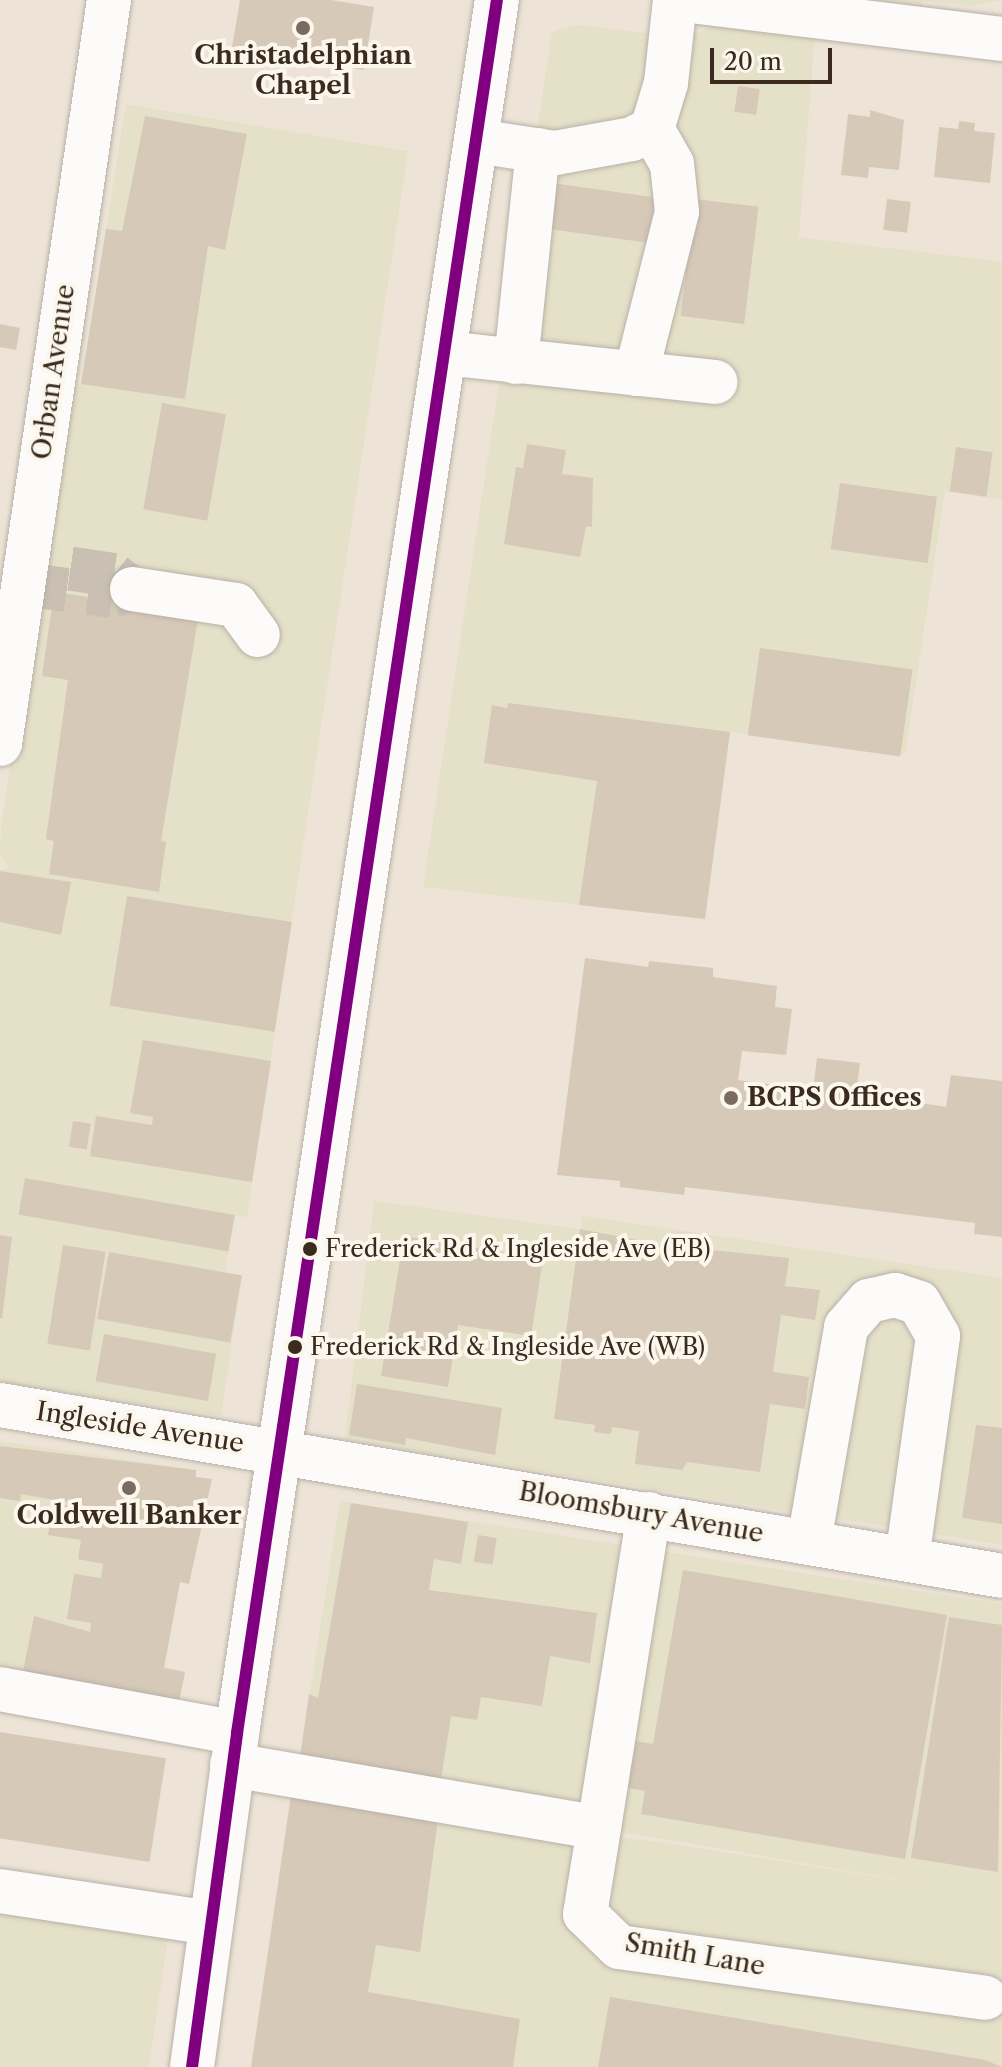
<!DOCTYPE html>
<style>
body{margin:0}
#map{position:relative;width:1002px;height:2067px;overflow:hidden;background:#ede4d7;font-family:"Libre Caslon Text",serif}
div>[style]{position:absolute}
[style*='--x']{left:calc(var(--x)*1px);top:calc(var(--y)*1px);width:calc(var(--w)*1px);rotate:calc(var(--a)*1deg)}
.built>*{inset:0;background:#e5e0c8}
.building>*{inset:0;background:#d6c9b8;transform-origin:0 0}
.minor-tunnel>*{height:44px;margin-top:-22px;transform-origin:0;background:repeating-linear-gradient(90deg,#c9bfb2 0 44px,transparent 0 66px)}
.roads{filter:drop-shadow(0 0 2px #b8b1a8) drop-shadow(0 0 2px #b8b1a8)}
.minor>*{height:44px;margin:-22px;padding:0 22px;transform-origin:22px;border-radius:22px;background:#fcfbf9}
.major>*{height:44px;margin:-22px;padding:0 22px;transform-origin:22px;border-radius:22px;background:#fcfbf9}
.bus-1>*{height:12px;margin:-6px;padding:0 6px;transform-origin:6px;border-radius:6px;background:#800080}
.dots>*{width:22px;height:22px;translate:-50% -50%;box-sizing:border-box;border:4px solid #fbf7ec;border-radius:50%}
span{translate:-50% -50%;white-space:nowrap;text-align:center;line-height:1.15;-webkit-text-stroke:8px #fbf7ec;paint-order:stroke}
.bus-label{font-size:24px;color:#3b2a1e}
.left{translate:0 -50%;text-align:left}
.poi-label{font-size:26px;color:#3b2a1e;font-weight:700}
.street-label{font-size:26px;color:#3b2a1e}
.scale{position:absolute;left:710px;top:48px;width:122px;height:36px;box-sizing:border-box;border:4px solid #3b2a1e;border-top:0;padding-left:10px;font-size:24px;line-height:28px;white-space:nowrap;color:#3b2a1e;-webkit-text-stroke:6px #fbf7ec;paint-order:stroke}
</style>
<div id="map">
<div class="built">
<i style="clip-path:polygon(836px 0,1002px 0,973px 6px,921px 1px,922px 12px)"></i>
<i style="clip-path:polygon(718px 23px,815px 33px,799px 237px,1002px 262px,1002px 500px,945px 491px,905px 755px,730px 732px,705px 919px,423px 887px,552px 32px,577px 25px,646px 33px,700px 32px)"></i>
<i style="clip-path:polygon(126px 104px,408px 151px,247px 1217px,235px 1216px,225px 1272px,242px 1276px,221px 1416px,0 1382px,0 869px,9px 869px,0 853px,1px 828px,65px 394px,81px 384px)"></i>
<i style="clip-path:polygon(374px 1201px,580px 1229px,557px 1374px,583px 1216px,1002px 1278px,1002px 1545px,345px 1440px)"></i>
<i style="clip-path:polygon(0 1441px,196px 1470px,196px 1477px,212px 1479px,189px 1584px,180px 1583px,164px 1667px,185px 1672px,179px 1702px,0 1667px)"></i>
<i style="clip-path:polygon(340px 1501px,1002px 1604px,1002px 2067px,251px 2067px,292px 1789px,454px 1818px,660px 1842px,948px 1888px,599px 1828px,299px 1764px)"></i>
<i style="clip-path:polygon(0 1908px,168px 1937px,149px 2067px,0 2067px)"></i>
</div>
<div class="building">
<i style="clip-path:polygon(240px 0,331px 0,374px 7px,364px 70px,232px 48px)"></i>
<i style="left:738px;top:86px;width:22px;height:26px;rotate:8deg"></i>
<i style="clip-path:polygon(870px 110px,904px 120px,899px 170px,869px 167px,868px 178px,841px 175px,848px 114px,870px 117px)"></i>
<i style="clip-path:polygon(145px 116px,247px 134px,225px 250px,208px 246px,185px 399px,81px 384px,106px 229px,122px 231px)"></i>
<i style="clip-path:polygon(959px 121px,975px 123px,974px 131px,995px 133px,990px 183px,934px 177px,939px 127px,958px 129px)"></i>
<i style="left:545px;top:182px;width:119px;height:46px;rotate:8deg"></i>
<i style="left:695px;top:199px;width:64px;height:118px;rotate:7deg"></i>
<i style="left:887px;top:199px;width:24px;height:31px;rotate:7deg"></i>
<i style="clip-path:polygon(0 324px,20px 328px,16px 350px,0 347px)"></i>
<i style="left:162px;top:403px;width:65px;height:108px;rotate:10deg"></i>
<i style="clip-path:polygon(527px 444px,566px 450px,562px 474px,593px 478px,592px 527px,586px 526px,580px 557px,504px 544px,516px 467px,523px 468px)"></i>
<i style="left:956px;top:447px;width:37px;height:45px;rotate:8deg"></i>
<i style="left:840px;top:483px;width:98px;height:67px;rotate:8deg"></i>
<i style="clip-path:polygon(54px 592px,199px 613px,161px 841px,166px 842px,159px 892px,49px 874px,54px 841px,46px 839px,68px 680px,42px 676px)"></i>
<i style="left:760px;top:648px;width:154px;height:88px;rotate:8deg"></i>
<i style="clip-path:polygon(508px 703px,730px 732px,705px 919px,579px 905px,597px 781px,484px 763px,492px 705px,507px 708px)"></i>
<i style="clip-path:polygon(0 871px,71px 882px,61px 935px,0 922px)"></i>
<i style="left:127px;top:896px;width:167px;height:111px;rotate:9deg"></i>
<i style="clip-path:polygon(585px 958px,648px 967px,649px 961px,713px 968px,713px 977px,777px 986px,775px 1007px,792px 1009px,786px 1055px,742px 1051px,738px 1080px,813px 1090px,817px 1058px,860px 1063px,856px 1093px,946px 1107px,951px 1075px,1002px 1081px,1002px 1237px,974px 1234px,975px 1223px,685px 1187px,684px 1195px,620px 1187px,620px 1181px,557px 1175px)"></i>
<i style="clip-path:polygon(143px 1040px,271px 1061px,252px 1182px,90px 1156px,96px 1116px,152px 1125px,153px 1117px,130px 1113px)"></i>
<i style="left:73px;top:1121px;width:18px;height:26px;rotate:9deg"></i>
<i style="left:25px;top:1178px;width:213px;height:37px;rotate:10deg"></i>
<i style="clip-path:polygon(580px 1229px,663px 1245px,789px 1258px,785px 1286px,820px 1290px,815px 1320px,781px 1315px,773px 1372px,809px 1377px,805px 1409px,770px 1404px,760px 1472px,687px 1462px,682px 1470px,635px 1464px,639px 1431px,612px 1427px,611px 1434px,594px 1432px,595px 1425px,554px 1419px)"></i>
<i style="clip-path:polygon(0 1235px,12px 1237px,2px 1319px,0 1318px)"></i>
<i style="clip-path:polygon(404px 1236px,543px 1259px,531px 1336px,458px 1325px,448px 1387px,381px 1376px)"></i>
<i style="left:63px;top:1245px;width:43px;height:100px;rotate:9deg"></i>
<i style="left:109px;top:1252px;width:135px;height:68px;rotate:10deg"></i>
<i style="left:104px;top:1334px;width:114px;height:48px;rotate:10deg"></i>
<i style="clip-path:polygon(357px 1384px,502px 1408px,495px 1455px,406px 1438px,405px 1445px,349px 1435px)"></i>
<i style="clip-path:polygon(976px 1425px,1002px 1428px,1002px 1524px,962px 1518px)"></i>
<i style="clip-path:polygon(0 1446px,196px 1470px,196px 1477px,212px 1479px,189px 1584px,180px 1582px,164px 1668px,185px 1672px,179px 1702px,23px 1672px,34px 1616px,90px 1632px,91px 1623px,67px 1619px,74px 1574px,101px 1578px,103px 1564px,78px 1559px,81px 1540px,48px 1535px,53px 1504px,99px 1508px,21px 1494px,20px 1501px,0 1498px)"></i>
<i style="clip-path:polygon(351px 1503px,468px 1522px,461px 1564px,434px 1559px,429px 1590px,597px 1613px,590px 1663px,550px 1656px,542px 1706px,481px 1697px,477px 1720px,451px 1716px,440px 1786px,299px 1764px,309px 1694px,318px 1698px)"></i>
<i style="left:478px;top:1535px;width:19px;height:27px;rotate:9deg"></i>
<i style="clip-path:polygon(683px 1570px,947px 1615px,905px 1859px,641px 1814px,645px 1791px,628px 1788px,636px 1741px,653px 1744px)"></i>
<i style="clip-path:polygon(949px 1617px,1002px 1625px,998px 1872px,911px 1858px)"></i>
<i style="left:0;top:1732px;width:168px;height:105px;rotate:9deg"></i>
<i style="clip-path:polygon(292px 1789px,438px 1819px,420px 1952px,376px 1945px,368px 1992px,520px 2019px,513px 2067px,251px 2067px)"></i>
<i style="clip-path:polygon(610px 1997px,985px 2060px,1002px 2067px,598px 2067px)"></i>
</div>
<div class="minor-tunnel">
<i style="--x:23;--y:584;--w:90;--a:7.7"></i>
<i style="--x:112;--y:596;--w:21;--a:-19"></i>
<i style="--x:132;--y:589;--w:23;--a:-142"></i>
<i style="--x:114;--y:575;--w:89;--a:-171.6"></i>
</div>
<div class="roads">
<div class="minor">
<i style="--x:684;--y:0;--w:320;--a:7"></i>
<i style="--x:476;--y:141;--w:80;--a:8.6"></i>
<i style="--x:555;--y:153;--w:78;--a:-10.3"></i>
<i style="--x:632;--y:139;--w:22;--a:-27"></i>
<i style="--x:652;--y:129;--w:48;--a:-73.1"></i>
<i style="--x:666;--y:83;--w:83;--a:-83.8"></i>
<i style="--x:444;--y:353;--w:273;--a:6.1"></i>
<i style="--x:516;--y:362;--w:213;--a:-84.1"></i>
<i style="--x:636;--y:374;--w:167;--a:-75.8"></i>
<i style="--x:677;--y:212;--w:48;--a:-95.9"></i>
<i style="--x:672;--y:164;--w:40;--a:-119.7"></i>
<i style="--x:132;--y:589;--w:105;--a:8.7"></i>
<i style="--x:236;--y:605;--w:37;--a:54"></i>
<i style="--x:0;--y:744;--w:752;--a:-81.67"></i>
<i style="--x:809;--y:1542;--w:218;--a:-80.2"></i>
<i style="--x:846;--y:1327;--w:35;--a:-49"></i>
<i style="--x:869;--y:1301;--w:27;--a:-13"></i>
<i style="--x:895;--y:1295;--w:25;--a:18"></i>
<i style="--x:919;--y:1303;--w:38;--a:60"></i>
<i style="--x:938;--y:1336;--w:225;--a:97.9"></i>
<i style="--x:0;--y:1689;--w:241;--a:10.5"></i>
<i style="--x:232;--y:1765;--w:372;--a:9.7"></i>
<i style="--x:599;--y:1828;--w:87;--a:99.2"></i>
<i style="--x:585;--y:1914;--w:47;--a:44.1"></i>
<i style="--x:619;--y:1947;--w:370;--a:7.9"></i>
<i style="--x:599;--y:1828;--w:318;--a:-81"></i>
<i style="--x:0;--y:1891;--w:213;--a:8.6"></i>
</div>
<div class="major">
<i style="--x:0;--y:1405;--w:1016;--a:9.68"></i>
<i style="--x:192;--y:2067;--w:337;--a:-82.3"></i>
<i style="--x:237;--y:1733;--w:1752;--a:-81.47"></i>
</div>
</div>
<div class="bus-1">
<i style="--x:192;--y:2067;--w:337;--a:-82.3"></i>
<i style="--x:237;--y:1733;--w:1752;--a:-81.47"></i>
</div>
<div class="dots">
<i style="left:303px;top:28px;background:#796b5f"></i>
<i style="left:731px;top:1098px;background:#796b5f"></i>
<i style="left:310px;top:1249px;background:#3b2a1e"></i>
<i style="left:295px;top:1347px;background:#3b2a1e"></i>
<i style="left:129px;top:1488px;background:#796b5f"></i>
</div>
<div class="bus-label">
<span class="left" style="left:325px;top:1249px">Frederick Rd &amp; Ingleside Ave (EB)</span>
<span class="left" style="left:310px;top:1347px">Frederick Rd &amp; Ingleside Ave (WB)</span>
</div>
<div class="poi-label">
<span style="left:303px;top:71px">Christadelphian<br>Chapel</span>
<span class="left" style="left:747px;top:1098px">BCPS Offices</span>
<span style="left:129px;top:1516px">Coldwell Banker</span>
</div>
<div class="street-label">
<span style="left:54px;top:372px;rotate:-82deg">Orban Avenue</span>
<span style="left:140px;top:1428px;rotate:9deg">Ingleside Avenue</span>
<span style="left:641px;top:1513px;rotate:10deg">Bloomsbury Avenue</span>
<span style="left:695px;top:1955px;rotate:10deg">Smith Lane</span>
</div>
<div class="scale">20 m</div>
</div>
